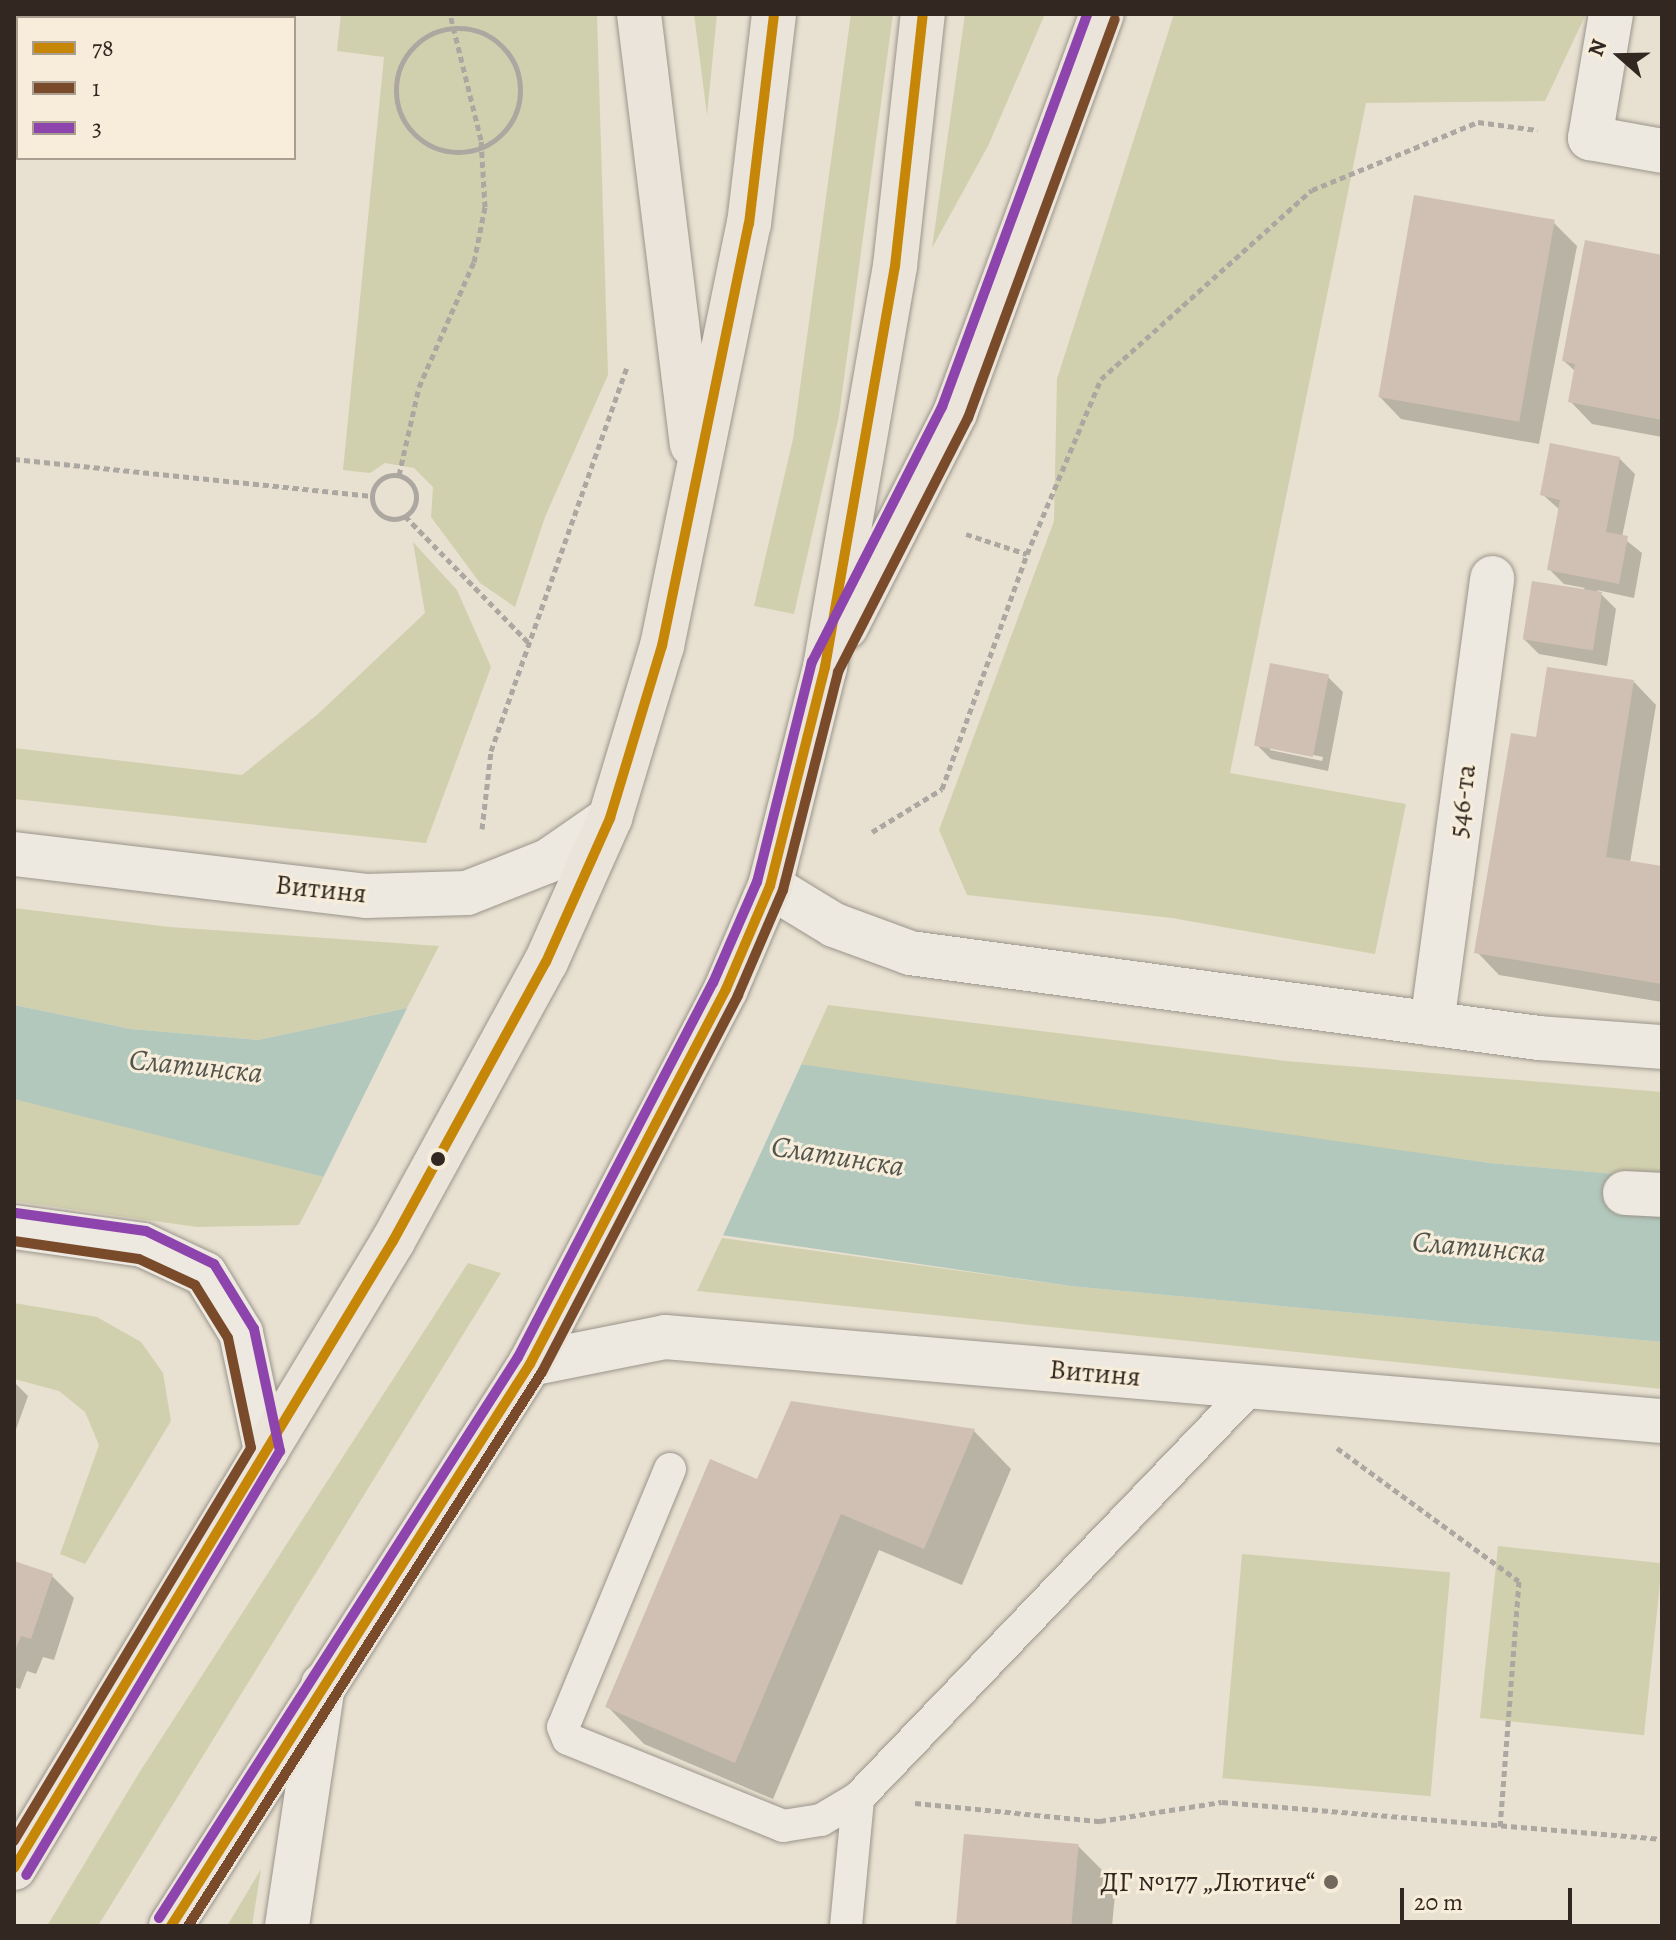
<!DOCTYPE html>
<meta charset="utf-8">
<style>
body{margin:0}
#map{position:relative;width:1676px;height:1940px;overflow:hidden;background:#e8e0d0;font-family:Alegreya,serif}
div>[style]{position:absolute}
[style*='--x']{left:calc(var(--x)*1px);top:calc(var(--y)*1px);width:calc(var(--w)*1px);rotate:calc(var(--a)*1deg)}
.green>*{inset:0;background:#d1d0ae;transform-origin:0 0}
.water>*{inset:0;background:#b2c8bc}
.pier>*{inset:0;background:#e8e0d0}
.shadow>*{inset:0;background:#0003}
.building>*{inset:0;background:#d0c0b4;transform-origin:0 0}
.path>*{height:5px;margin-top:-2.5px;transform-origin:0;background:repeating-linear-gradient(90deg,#aca7a0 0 6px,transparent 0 10px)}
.path>.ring{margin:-2.5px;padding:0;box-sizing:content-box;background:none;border:5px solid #aca7a0;border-radius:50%}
.roads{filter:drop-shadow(0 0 2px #9a958b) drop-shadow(0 0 2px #9a958b)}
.lane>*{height:32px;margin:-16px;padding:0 16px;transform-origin:16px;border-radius:16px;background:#ede8e0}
.street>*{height:44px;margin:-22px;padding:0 22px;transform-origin:22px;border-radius:22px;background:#ede8e0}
.secondary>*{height:44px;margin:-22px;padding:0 22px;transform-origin:22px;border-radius:22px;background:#ede8e0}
.primary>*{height:44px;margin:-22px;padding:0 22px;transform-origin:22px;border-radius:22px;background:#eae4db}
.bus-1>*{height:10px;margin:-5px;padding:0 5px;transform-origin:5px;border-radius:5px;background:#c68608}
.bus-2>*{height:10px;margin:-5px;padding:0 5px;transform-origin:5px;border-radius:5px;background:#7a4b2a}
.bus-3>*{height:10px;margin:-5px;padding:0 5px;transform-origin:5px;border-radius:5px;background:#8e44ad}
.dots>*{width:22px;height:22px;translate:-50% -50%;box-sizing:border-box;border:4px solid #f7edda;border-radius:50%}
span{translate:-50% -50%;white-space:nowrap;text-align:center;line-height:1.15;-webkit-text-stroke:6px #f7edda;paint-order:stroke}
.street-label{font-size:28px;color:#332821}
.poi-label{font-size:28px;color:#332821}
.right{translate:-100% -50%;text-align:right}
.water-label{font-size:30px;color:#52554d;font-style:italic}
.frame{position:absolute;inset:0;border:16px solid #332821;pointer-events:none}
.legend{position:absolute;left:16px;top:16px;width:280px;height:144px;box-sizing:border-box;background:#f7edda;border:2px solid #a99e90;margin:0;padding:10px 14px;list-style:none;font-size:24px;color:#332821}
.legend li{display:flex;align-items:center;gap:16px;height:40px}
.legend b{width:40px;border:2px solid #a99e90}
.north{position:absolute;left:1580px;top:16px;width:80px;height:80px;-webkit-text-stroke:6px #f7edda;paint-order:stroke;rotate:290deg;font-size:22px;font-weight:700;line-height:32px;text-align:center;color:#332821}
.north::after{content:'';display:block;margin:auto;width:28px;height:36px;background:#332821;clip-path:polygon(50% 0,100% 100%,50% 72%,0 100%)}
.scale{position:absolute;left:1400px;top:1888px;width:172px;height:36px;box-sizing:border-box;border:4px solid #332821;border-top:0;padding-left:10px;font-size:24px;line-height:28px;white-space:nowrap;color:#332821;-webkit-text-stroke:6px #f7edda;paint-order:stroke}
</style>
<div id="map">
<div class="green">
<i style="clip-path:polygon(341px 14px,597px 14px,608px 375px,545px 517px,515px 607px,480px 583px,431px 517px,433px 487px,414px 468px,385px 463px,370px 473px,343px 470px,384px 57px,337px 51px)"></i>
<i style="clip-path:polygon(694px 14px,717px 14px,707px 115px)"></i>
<i style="clip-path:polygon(851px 14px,893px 14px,839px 416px,794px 614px,754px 606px,793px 439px)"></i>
<i style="clip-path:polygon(965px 14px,1045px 14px,988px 146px,932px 248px)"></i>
<i style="clip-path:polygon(1174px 14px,1586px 14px,1545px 101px,1366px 103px,1230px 773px,1406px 804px,1375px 954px,1172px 918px,967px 895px,939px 830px,1054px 521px,1057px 379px)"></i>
<i style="clip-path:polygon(413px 542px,457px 590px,491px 667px,426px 843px,14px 799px,14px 748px,242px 775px,318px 714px,425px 613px)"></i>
<i style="clip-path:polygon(14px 908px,170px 927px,439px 946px,407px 1008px,258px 1040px,131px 1029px,14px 1005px)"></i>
<i style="clip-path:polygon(828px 1005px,1286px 1061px,1662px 1092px,1662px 1178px,1490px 1163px,800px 1067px)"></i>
<i style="clip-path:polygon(14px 1099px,48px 1105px,324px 1177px,299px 1225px,197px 1227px,14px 1201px)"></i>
<i style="clip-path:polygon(722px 1238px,1070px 1286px,1662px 1342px,1662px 1389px,697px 1291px)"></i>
<i style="clip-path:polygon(468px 1263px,501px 1273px,98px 1926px,47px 1926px,139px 1773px)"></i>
<i style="clip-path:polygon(14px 1303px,97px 1317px,141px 1342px,163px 1373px,171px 1421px,85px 1564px,60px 1554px,99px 1445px,85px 1412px,59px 1391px,14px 1379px)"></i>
<i style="left:1498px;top:1546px;width:165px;height:173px;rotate:6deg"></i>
<i style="left:1242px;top:1554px;width:209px;height:225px;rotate:5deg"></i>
<i style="clip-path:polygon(261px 1869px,252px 1926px,227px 1926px)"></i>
</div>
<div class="water">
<i style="clip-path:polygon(14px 1005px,131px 1029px,258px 1040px,407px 1008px,1490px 1163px,1662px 1178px,1662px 1342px,1070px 1286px,324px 1177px,14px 1099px)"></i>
</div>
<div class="pier">
<i style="clip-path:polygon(409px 1004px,802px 1063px,720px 1242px,322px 1180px)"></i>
</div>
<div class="shadow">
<i style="clip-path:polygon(1554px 223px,1577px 246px,1539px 444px,1401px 419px,1379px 396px)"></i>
<i style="clip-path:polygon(1662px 257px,1662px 437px,1592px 424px,1570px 401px,1575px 371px,1564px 361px)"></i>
<i style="clip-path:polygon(1620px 459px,1635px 474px,1622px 537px,1642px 553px,1634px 598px,1597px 590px,1616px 609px,1607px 666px,1539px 654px,1524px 639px,1585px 588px,1564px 584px,1549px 569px,1560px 510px,1542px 494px)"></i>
<i style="clip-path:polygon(evenodd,1328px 677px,1343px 692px,1328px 771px,1271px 759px,1256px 744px,1328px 677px,1270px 746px,1323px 757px,1322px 761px,1270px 750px,1270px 746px)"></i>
<i style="clip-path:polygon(1634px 682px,1656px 705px,1630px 863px,1662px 868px,1662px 1002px,1499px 975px,1477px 952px)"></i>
<i style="clip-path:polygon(14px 1382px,28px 1396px,14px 1435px)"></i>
<i style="clip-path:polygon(974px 1431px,1011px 1469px,962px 1585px,879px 1550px,773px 1799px,644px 1744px,607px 1706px,758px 1482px)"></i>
<i style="clip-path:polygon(14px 1563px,52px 1576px,74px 1598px,54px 1660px,43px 1657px,36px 1674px,27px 1671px,20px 1689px,14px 1687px)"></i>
<i style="clip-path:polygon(1078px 1846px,1116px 1884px,1112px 1926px,958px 1926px)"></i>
</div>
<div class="building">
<i style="left:1414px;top:195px;width:143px;height:205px;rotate:10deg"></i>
<i style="clip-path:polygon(1585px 240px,1662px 255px,1662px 420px,1568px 402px,1575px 364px,1562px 361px)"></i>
<i style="clip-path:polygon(1550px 443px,1620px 457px,1606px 532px,1628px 536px,1619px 584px,1547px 570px,1560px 500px,1540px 495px)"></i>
<i style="left:1532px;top:581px;width:71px;height:59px;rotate:9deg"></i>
<i style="left:1270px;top:663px;width:60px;height:84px;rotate:11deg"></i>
<i style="clip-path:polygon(1547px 667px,1634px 680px,1606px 857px,1662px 866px,1662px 984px,1474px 953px,1511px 733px,1536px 737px)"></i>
<i style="clip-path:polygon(791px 1401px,975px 1429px,924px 1549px,841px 1514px,735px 1763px,605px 1707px,710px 1459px,757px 1479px)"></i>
<i style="clip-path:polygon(14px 1561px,53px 1574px,31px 1639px,21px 1636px,14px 1653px)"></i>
<i style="left:964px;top:1834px;width:115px;height:92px;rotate:5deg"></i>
</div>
<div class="path">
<i class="ring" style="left:396px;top:28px;width:119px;height:119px"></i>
<i style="--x:14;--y:459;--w:360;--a:5.9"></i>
<i style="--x:399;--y:475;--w:90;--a:-77.2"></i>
<i style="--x:419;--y:387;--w:137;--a:-66.3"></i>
<i style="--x:474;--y:262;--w:56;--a:-78.7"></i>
<i style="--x:485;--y:207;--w:67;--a:-93.4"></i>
<i style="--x:481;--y:140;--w:130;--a:-103.8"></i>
<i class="ring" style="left:372px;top:475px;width:39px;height:39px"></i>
<i style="--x:405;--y:516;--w:176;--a:45.7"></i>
<i style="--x:966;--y:534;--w:64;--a:18.2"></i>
<i style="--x:482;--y:829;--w:79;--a:-83.4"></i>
<i style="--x:491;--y:751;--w:406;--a:-70.5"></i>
<i style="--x:872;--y:832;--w:82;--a:-31.6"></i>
<i style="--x:942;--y:789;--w:250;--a:-70.1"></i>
<i style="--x:1027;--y:554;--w:190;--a:-67.1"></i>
<i style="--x:1101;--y:379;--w:283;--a:-41.9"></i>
<i style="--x:1312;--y:190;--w:179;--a:-22.3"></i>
<i style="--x:1478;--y:122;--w:60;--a:7.7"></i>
<i style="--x:1337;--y:1448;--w:225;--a:36.2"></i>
<i style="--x:1519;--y:1581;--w:246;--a:94.4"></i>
<i style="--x:915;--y:1803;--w:186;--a:5.6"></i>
<i style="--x:1100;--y:1821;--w:123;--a:-8.9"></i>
<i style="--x:1222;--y:1802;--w:442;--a:4.8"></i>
</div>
<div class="roads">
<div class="lane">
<i style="--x:670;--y:1469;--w:279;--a:112.5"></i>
<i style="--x:563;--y:1727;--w:13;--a:67"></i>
<i style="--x:568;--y:1739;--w:232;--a:22"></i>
<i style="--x:783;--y:1826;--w:38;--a:-9"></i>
<i style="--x:821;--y:1820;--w:43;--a:-30.7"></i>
<i style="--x:846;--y:1926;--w:129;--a:-84.6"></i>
<i style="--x:858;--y:1798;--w:571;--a:-46.21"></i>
</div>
<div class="street">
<i style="--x:1611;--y:14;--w:126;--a:99.6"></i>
<i style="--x:1590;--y:138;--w:73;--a:10.2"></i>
<i style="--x:14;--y:854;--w:354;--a:6.8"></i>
<i style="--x:366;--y:896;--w:101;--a:-1.7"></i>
<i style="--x:467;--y:893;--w:87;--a:-21.6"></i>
<i style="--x:548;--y:861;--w:75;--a:-34.7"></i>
<i style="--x:1432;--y:1024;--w:450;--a:-82.3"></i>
<i style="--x:1625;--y:1193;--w:37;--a:3"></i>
<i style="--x:14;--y:1227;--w:130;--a:7.9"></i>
<i style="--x:143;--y:1245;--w:68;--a:25.1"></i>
<i style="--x:205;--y:1274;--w:69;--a:58.6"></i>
<i style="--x:241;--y:1333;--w:121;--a:78"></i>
</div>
<div class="secondary">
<i style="--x:770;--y:886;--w:75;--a:31.4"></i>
<i style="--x:834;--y:925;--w:81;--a:20.2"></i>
<i style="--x:910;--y:953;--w:635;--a:7.7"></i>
<i style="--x:1539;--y:1038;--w:123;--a:4.2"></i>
<i style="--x:530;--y:1364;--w:138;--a:-11.3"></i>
<i style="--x:665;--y:1337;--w:1001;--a:4.82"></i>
<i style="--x:287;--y:1926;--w:244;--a:-81.5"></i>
</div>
<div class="primary">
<i style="--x:639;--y:14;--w:434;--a:83"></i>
<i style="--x:846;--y:627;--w:240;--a:-63"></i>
<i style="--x:955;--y:413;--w:425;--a:-69.8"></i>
<i style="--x:14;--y:1868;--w:733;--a:-58.85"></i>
<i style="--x:393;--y:1241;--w:318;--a:-61.3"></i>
<i style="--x:546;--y:962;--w:158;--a:-66"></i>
<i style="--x:610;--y:818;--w:180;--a:-73.2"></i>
<i style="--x:662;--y:646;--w:431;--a:-78.4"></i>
<i style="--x:749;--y:224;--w:211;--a:-83.2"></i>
<i style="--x:171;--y:1926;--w:667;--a:-57.43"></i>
<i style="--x:530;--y:1364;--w:423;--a:-62.4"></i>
<i style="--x:726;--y:989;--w:112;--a:-66.9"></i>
<i style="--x:770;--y:886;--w:226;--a:-75.9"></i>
<i style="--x:825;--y:667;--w:407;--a:-80.1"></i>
<i style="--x:895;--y:266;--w:254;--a:-83.7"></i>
</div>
</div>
<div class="bus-1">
<i style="--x:14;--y:1868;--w:733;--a:-58.85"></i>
<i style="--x:393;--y:1241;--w:318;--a:-61.3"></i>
<i style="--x:546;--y:962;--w:158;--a:-66"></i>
<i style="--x:610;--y:818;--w:180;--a:-73.2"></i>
<i style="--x:662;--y:646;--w:431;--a:-78.4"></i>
<i style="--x:749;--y:224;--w:211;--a:-83.2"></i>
<i style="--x:171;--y:1926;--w:667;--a:-57.43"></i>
<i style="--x:530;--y:1364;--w:423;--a:-62.4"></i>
<i style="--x:726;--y:989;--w:112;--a:-66.9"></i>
<i style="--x:770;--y:886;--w:226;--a:-75.9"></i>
<i style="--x:825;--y:667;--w:407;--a:-80.1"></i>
<i style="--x:895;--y:266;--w:254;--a:-83.7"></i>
</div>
<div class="bus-2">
<i style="--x:14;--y:1241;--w:126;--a:8.2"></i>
<i style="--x:139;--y:1259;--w:62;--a:24.9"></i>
<i style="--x:195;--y:1285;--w:62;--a:58.1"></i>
<i style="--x:228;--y:1338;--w:112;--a:78.2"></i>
<i style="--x:251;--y:1448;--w:459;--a:121.1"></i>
<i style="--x:188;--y:1926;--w:657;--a:-57.42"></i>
<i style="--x:542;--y:1372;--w:425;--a:-62.5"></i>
<i style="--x:738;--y:995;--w:114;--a:-66.8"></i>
<i style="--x:783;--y:890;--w:225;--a:-75.8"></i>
<i style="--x:838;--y:672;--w:285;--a:-62.9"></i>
<i style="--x:968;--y:418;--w:425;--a:-69.8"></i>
</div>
<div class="bus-3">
<i style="--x:16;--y:1213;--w:131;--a:7.9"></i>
<i style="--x:146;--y:1231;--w:76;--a:25.9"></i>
<i style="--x:214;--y:1264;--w:76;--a:58.4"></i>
<i style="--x:254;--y:1329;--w:125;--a:78"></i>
<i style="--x:280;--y:1451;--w:494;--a:120.9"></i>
<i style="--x:159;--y:1918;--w:666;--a:-57.38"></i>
<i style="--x:518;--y:1357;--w:422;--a:-62.5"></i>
<i style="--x:713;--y:983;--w:110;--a:-66.5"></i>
<i style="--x:757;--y:882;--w:227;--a:-76"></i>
<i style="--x:812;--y:662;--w:286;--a:-63"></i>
<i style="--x:942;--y:407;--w:419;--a:-69.7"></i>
</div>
<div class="dots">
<i style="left:438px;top:1159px;background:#332821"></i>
<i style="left:1331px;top:1882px;background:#72685e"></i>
</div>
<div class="street-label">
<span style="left:1462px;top:801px;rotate:-83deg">546-та</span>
<span style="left:321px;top:889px;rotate:6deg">Витиня</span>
<span style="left:1095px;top:1373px;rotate:5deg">Витиня</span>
</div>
<div class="poi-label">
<span class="right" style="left:1315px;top:1882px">ДГ №177 „Лютиче“</span>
</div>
<div class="water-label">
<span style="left:196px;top:1066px;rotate:6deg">Слатинска</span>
<span style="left:838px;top:1156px;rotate:9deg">Слатинска</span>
<span style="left:1479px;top:1247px;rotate:5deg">Слатинска</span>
</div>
<div class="frame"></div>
<ul class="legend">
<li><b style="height:10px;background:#c68608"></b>78</li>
<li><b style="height:10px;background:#7a4b2a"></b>1</li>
<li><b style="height:10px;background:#8e44ad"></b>3</li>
</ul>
<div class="north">N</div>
<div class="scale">20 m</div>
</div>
